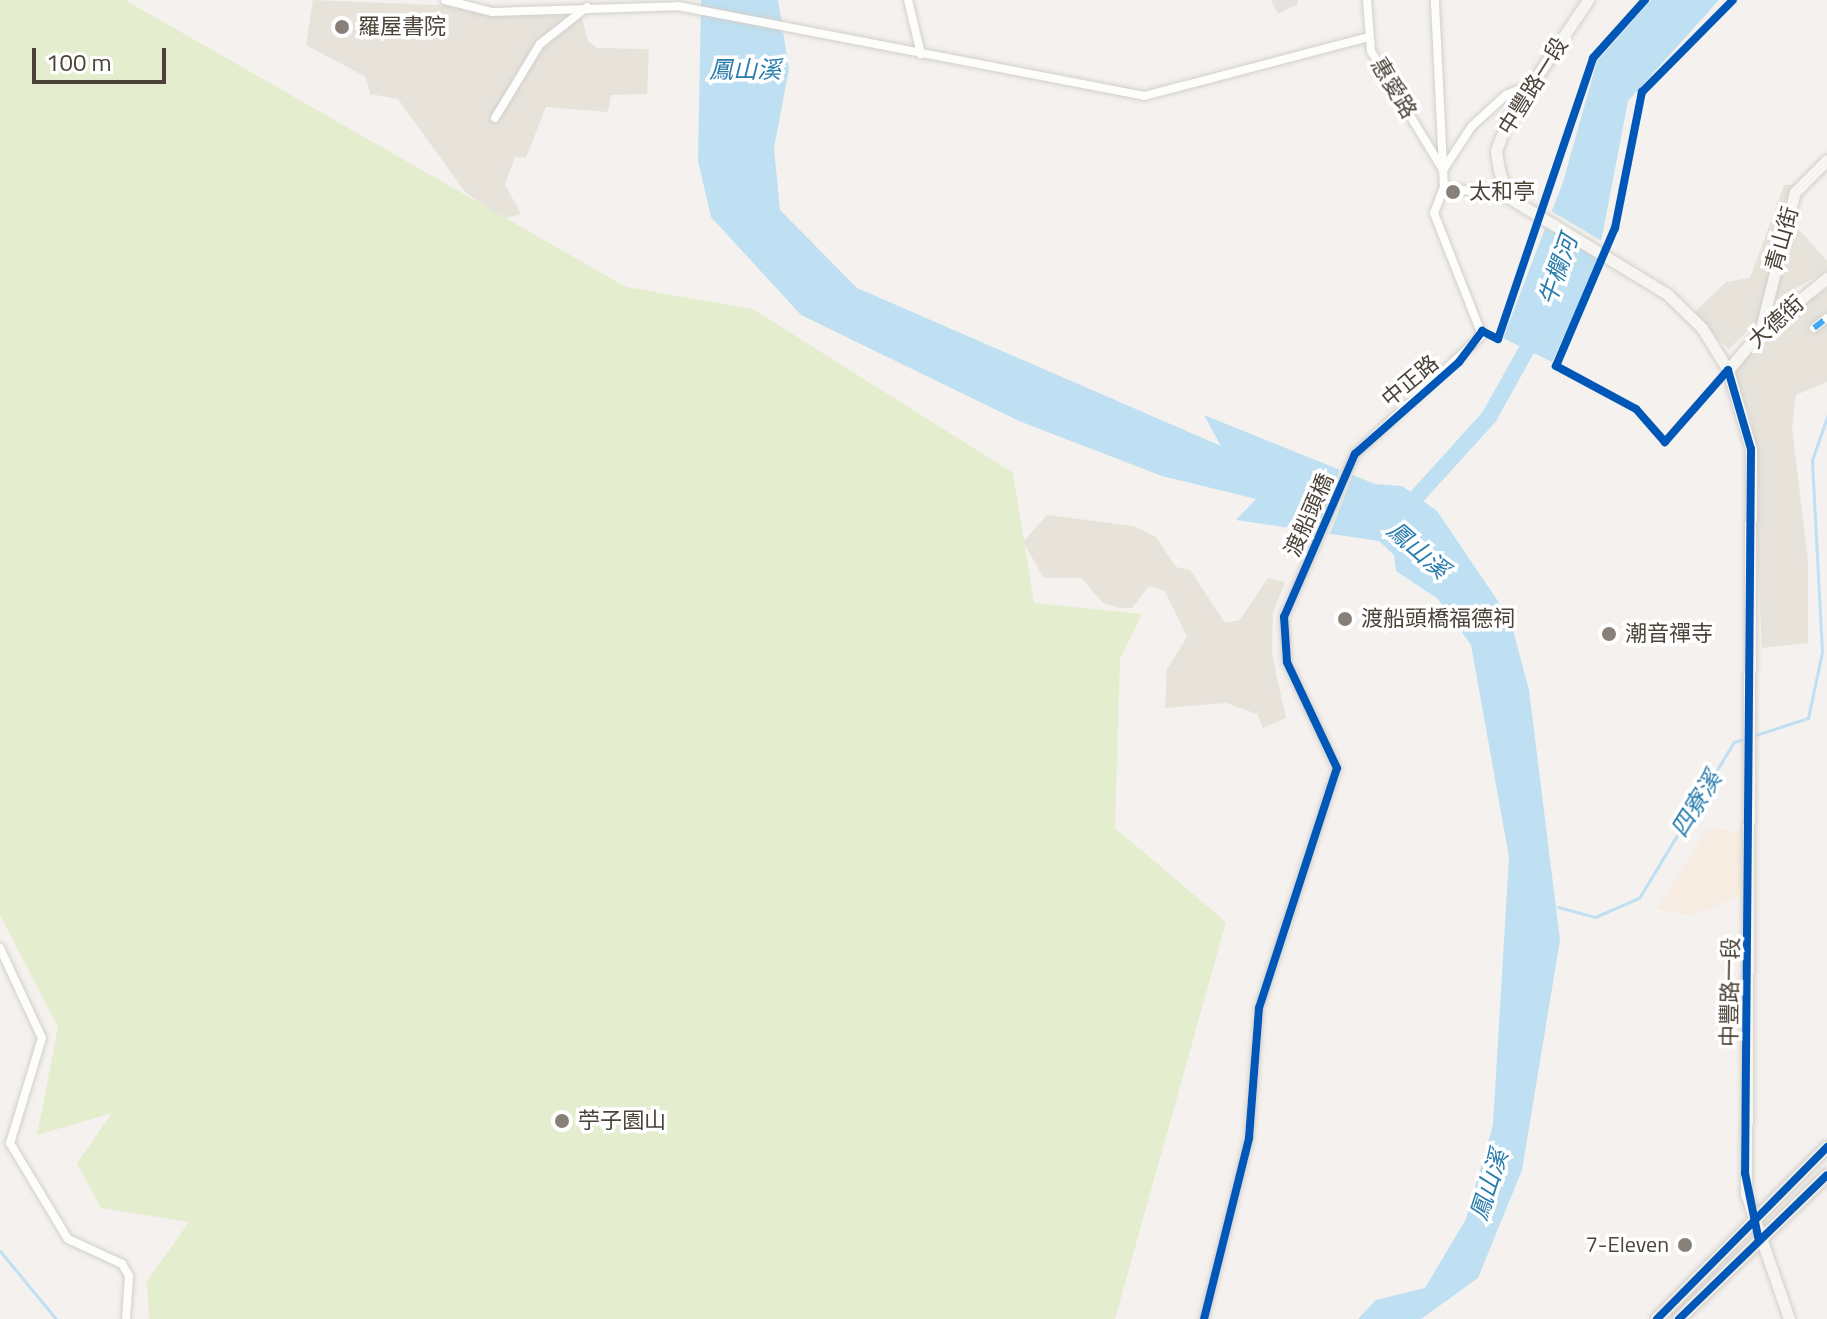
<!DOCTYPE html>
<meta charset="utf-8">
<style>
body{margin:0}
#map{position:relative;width:1827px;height:1319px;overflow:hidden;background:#f4f1ee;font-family:"Titillium Web","Noto Sans TC",sans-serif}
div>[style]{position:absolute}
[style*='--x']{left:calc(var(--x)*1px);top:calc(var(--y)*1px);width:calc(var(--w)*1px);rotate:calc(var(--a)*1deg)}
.residential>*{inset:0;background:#e7e3db}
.commercial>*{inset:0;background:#f6ece1}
.green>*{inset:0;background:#e4eece}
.parking>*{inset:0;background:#e6e2df}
.water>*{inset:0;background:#bee0f2}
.pier>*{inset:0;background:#f4f1ee;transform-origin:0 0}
.stream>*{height:3px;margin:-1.5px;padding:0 1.5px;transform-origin:1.5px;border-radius:1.5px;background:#bee0f2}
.river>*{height:16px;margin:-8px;padding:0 8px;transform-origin:8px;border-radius:8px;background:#bee0f2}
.roads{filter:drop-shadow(0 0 2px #d2cfcb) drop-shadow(0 0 2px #d2cfcb)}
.street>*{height:8px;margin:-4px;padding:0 4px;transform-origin:4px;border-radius:4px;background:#fdfdfc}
.secondary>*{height:11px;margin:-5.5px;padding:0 5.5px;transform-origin:5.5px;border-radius:5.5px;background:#f7f5f1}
.primary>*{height:12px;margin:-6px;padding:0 6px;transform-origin:6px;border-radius:6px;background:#f2eee6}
.quiet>*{height:6px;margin-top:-3px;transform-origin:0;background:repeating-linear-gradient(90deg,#3fa9f5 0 12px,transparent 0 18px)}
.cycleway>*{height:8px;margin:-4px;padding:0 4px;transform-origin:4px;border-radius:4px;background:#0057b8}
.dots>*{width:22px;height:22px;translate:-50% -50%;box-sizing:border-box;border:4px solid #fff;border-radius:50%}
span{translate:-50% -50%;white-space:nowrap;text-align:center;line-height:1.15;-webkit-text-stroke:7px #fff;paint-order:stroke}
.poi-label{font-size:22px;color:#4b4338}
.left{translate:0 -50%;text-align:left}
.right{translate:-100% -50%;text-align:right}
.street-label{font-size:22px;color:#4b4338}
.water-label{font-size:24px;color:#287dad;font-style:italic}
.scale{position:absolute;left:32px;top:48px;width:134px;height:36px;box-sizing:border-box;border:4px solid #4b4338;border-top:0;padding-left:10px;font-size:24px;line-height:28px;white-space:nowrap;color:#4b4338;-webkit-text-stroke:6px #fff;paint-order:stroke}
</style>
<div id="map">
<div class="residential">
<i style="clip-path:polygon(313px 0,580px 11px,588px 41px,597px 48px,649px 49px,647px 94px,611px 95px,608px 112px,546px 107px,526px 158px,515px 157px,505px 184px,521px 214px,502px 219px,465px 192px,398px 99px,370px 94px,366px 77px,306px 45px)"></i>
<i style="clip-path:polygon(1784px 185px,1796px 185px,1793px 223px,1827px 261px,1827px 271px,1783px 295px,1729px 349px,1693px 314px,1726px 282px,1750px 278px)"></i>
<i style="clip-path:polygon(1827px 289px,1827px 382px,1796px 395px,1792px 427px,1808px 561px,1808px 643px,1762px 648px,1752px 423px,1731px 366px,1774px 321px)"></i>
<i style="clip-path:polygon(1047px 515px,1134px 526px,1156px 537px,1176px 567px,1190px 570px,1225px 623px,1240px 620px,1268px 578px,1285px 582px,1273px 613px,1272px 654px,1286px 718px,1263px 728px,1257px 714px,1226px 703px,1165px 708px,1167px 669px,1187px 637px,1165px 591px,1149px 586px,1132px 608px,1119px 608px,1103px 603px,1081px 578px,1044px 578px,1023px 542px)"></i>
</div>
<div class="commercial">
<i style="clip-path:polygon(1708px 828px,1743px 833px,1741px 895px,1693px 915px,1657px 909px)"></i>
</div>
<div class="green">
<i style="clip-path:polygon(0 0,125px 0,626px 287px,753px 309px,1013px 473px,1034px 603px,1142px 614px,1120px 659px,1115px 828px,1226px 922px,1115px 1319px,149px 1319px,147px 1281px,189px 1222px,101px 1208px,77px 1163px,112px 1113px,37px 1135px,58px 1027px,0 915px)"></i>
</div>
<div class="parking">
<i style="clip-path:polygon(1271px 0,1298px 0,1298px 4px,1278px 14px)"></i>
</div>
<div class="water">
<i style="clip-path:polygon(701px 0,778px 0,789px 69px,774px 148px,780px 210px,857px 288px,1221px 446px,1204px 415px,1375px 484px,1402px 486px,1437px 511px,1510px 619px,1529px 690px,1560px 940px,1522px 1170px,1478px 1278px,1421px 1319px,1358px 1319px,1376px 1300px,1425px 1288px,1466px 1219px,1493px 1125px,1509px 857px,1471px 645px,1438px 599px,1396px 571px,1394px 555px,1379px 541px,1236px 520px,1256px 499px,1162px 476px,1019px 421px,801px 315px,711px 217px,698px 161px)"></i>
<i style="clip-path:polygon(1651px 0,1719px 0,1628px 101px,1596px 268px,1552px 362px,1503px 338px,1563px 182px,1597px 61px)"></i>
</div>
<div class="pier">
<i style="clip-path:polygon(1548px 209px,1607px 244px,1603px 260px,1543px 223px)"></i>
<i style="left:1341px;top:466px;width:14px;height:75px;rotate:21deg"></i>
</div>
<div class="stream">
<i style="--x:1558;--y:907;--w:38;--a:15"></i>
<i style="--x:1595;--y:917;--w:48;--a:-23.4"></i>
<i style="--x:1639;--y:898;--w:183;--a:-58.7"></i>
<i style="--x:1734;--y:742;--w:78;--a:-18"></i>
<i style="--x:1808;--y:718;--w:67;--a:-78"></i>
<i style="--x:1822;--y:652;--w:192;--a:-93"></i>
<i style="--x:1812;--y:460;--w:46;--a:-70.8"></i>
<i style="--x:0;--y:1251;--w:88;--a:50.5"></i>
</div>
<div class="river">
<i style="--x:1402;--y:513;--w:130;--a:-47.8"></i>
<i style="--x:1489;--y:417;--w:98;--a:-60.8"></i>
</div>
<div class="roads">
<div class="street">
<i style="--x:445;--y:0;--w:49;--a:14.3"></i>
<i style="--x:492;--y:12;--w:186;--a:-1.8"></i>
<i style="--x:678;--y:6;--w:475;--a:10.9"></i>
<i style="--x:1144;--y:96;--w:228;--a:-14.7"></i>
<i style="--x:908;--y:0;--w:56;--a:76.5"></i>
<i style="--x:1367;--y:0;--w:51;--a:85.5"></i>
<i style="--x:1371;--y:51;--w:139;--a:58.8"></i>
<i style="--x:1443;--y:170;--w:53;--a:-56.6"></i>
<i style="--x:1472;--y:126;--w:46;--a:-42.4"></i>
<i style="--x:1506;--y:95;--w:28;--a:-23"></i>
<i style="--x:495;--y:118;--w:87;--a:-58.7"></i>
<i style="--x:540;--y:44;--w:60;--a:-38.2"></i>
<i style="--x:1444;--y:187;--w:65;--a:8.9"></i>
<i style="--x:1814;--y:328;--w:16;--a:-38"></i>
<i style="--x:0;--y:948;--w:99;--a:65"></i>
<i style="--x:42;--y:1038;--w:110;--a:106.9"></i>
<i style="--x:10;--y:1143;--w:112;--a:58.9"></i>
<i style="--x:68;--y:1239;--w:60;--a:24.8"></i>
<i style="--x:122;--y:1264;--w:14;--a:60"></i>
<i style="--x:129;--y:1276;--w:43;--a:94"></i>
<i style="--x:1204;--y:1319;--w:187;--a:-76"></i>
<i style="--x:1249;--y:1138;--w:130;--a:-85.6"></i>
<i style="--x:1259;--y:1008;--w:252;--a:-72"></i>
<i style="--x:1337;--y:768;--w:117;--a:-115.3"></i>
<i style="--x:1287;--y:662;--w:45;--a:-93.8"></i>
<i style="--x:1284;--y:617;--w:178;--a:-66.5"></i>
<i style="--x:1355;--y:454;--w:174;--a:-43.1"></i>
<i style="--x:1482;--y:335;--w:131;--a:-111.5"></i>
<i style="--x:1434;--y:213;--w:28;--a:-69"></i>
<i style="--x:1444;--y:187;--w:187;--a:-92.8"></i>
</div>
<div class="secondary">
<i style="--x:1588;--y:0;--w:143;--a:123.9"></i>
<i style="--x:1508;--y:119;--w:34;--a:111"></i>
<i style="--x:1496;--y:151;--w:19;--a:81"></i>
<i style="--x:1499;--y:170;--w:28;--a:72"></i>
<i style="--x:1508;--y:197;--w:186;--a:31.4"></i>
<i style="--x:1667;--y:294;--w:49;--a:44.2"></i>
<i style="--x:1702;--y:328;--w:49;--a:58.2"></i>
<i style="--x:1728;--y:370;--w:82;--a:73.8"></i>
<i style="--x:1751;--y:449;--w:745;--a:90.38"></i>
<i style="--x:1746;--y:1194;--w:132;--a:71"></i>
<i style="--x:1760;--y:332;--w:144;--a:-76"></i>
<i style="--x:1795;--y:192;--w:45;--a:-45"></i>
<i style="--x:1728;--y:370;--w:50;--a:-49.9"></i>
<i style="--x:1760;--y:332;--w:86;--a:-38.9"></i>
</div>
<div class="primary">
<i style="--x:1657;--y:1319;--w:242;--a:-45.3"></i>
<i style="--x:1679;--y:1319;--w:206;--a:-44.2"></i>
</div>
</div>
<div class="quiet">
<i style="--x:1814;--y:328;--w:16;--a:-38"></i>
</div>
<div class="cycleway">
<i style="--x:1728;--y:370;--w:82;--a:73.8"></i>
<i style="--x:1751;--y:449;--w:724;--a:90.47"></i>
<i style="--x:1745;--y:1173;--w:69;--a:78.4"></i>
<i style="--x:1728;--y:370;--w:96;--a:131.2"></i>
<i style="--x:1665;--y:442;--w:44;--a:-131.3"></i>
<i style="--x:1636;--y:409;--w:91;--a:-151.7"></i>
<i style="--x:1556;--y:366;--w:150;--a:-66.9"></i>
<i style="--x:1615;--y:228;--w:139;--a:-78.8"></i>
<i style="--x:1642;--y:92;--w:129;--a:-45.3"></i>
<i style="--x:1204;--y:1319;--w:187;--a:-76"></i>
<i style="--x:1249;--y:1138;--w:130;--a:-85.6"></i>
<i style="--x:1259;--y:1008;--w:252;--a:-72"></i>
<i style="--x:1337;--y:768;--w:117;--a:-115.3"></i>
<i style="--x:1287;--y:662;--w:45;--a:-93.8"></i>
<i style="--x:1284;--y:617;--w:178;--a:-66.5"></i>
<i style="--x:1355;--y:454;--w:139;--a:-41.5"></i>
<i style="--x:1459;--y:362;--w:39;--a:-53"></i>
<i style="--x:1482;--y:331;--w:18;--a:27"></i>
<i style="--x:1498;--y:339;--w:297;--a:-71.3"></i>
<i style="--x:1593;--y:58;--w:78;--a:-48.1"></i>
<i style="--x:1657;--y:1319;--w:242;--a:-45.3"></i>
<i style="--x:1679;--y:1319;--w:206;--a:-44.2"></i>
</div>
<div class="dots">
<i style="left:342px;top:27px;background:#868078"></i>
<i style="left:1453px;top:192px;background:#868078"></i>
<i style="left:1345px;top:619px;background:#868078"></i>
<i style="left:1609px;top:634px;background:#868078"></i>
<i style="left:562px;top:1121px;background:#868078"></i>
<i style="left:1685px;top:1245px;background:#868078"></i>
</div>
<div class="poi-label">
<span class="left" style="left:358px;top:27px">羅屋書院</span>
<span class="left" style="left:1469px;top:192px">太和亭</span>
<span class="left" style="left:1361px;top:619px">渡船頭橋福德祠</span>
<span class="left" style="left:1625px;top:634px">潮音禪寺</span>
<span class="left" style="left:578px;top:1121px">苧子園山</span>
<span class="right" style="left:1669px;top:1245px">7-Eleven</span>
</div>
<div class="street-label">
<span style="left:1533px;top:86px;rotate:-58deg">中豐路一段</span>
<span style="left:1394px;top:88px;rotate:59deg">惠愛路</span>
<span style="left:1782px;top:239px;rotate:-74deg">青山街</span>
<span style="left:1776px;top:322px;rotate:-42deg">大德街</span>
<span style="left:1410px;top:381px;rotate:-40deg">中正路</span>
<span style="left:1309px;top:515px;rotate:-66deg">渡船頭橋</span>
<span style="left:1730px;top:992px;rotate:-89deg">中豐路一段</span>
</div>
<div class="water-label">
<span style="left:745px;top:70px">鳳山溪</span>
<span style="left:1558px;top:270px;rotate:-71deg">牛欄河</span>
<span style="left:1418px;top:550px;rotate:41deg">鳳山溪</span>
<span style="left:1696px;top:804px;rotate:-58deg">四寮溪</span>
<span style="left:1489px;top:1185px;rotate:-72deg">鳳山溪</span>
</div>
<div class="scale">100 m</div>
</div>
